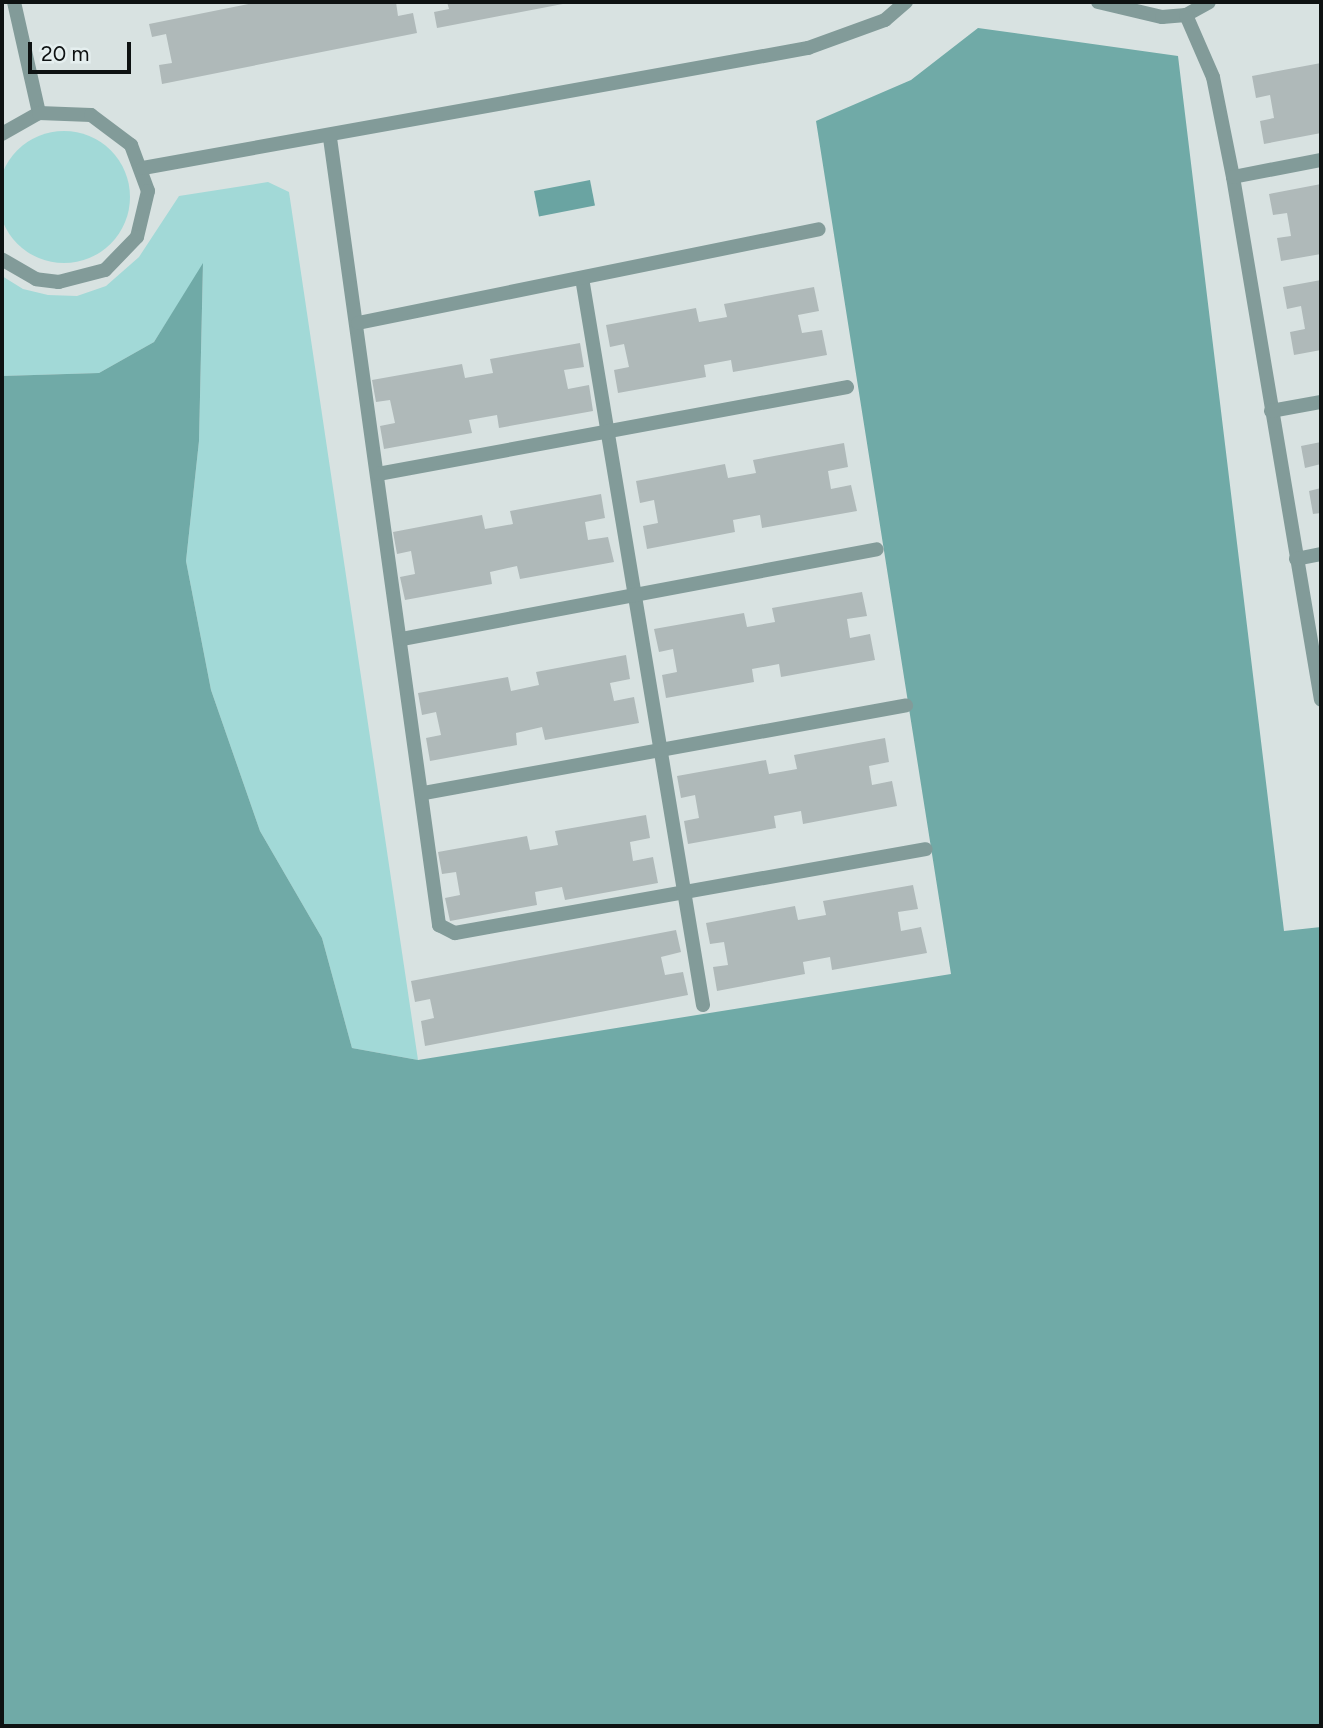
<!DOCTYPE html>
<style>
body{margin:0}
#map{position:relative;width:1323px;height:1728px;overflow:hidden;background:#d8e2e1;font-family:Figtree,sans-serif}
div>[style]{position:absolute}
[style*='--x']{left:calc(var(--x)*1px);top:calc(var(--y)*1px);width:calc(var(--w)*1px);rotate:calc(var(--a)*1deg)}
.green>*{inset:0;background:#a2d9d7}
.round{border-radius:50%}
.forest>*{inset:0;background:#70aaa7}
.water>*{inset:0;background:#6aa4a2;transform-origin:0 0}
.building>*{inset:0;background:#afb9b9}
.lane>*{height:14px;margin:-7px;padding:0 7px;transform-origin:7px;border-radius:7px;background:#829b99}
span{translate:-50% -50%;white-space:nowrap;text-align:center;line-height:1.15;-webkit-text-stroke:5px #e5efef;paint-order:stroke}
.frame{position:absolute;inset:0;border:4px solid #0e1212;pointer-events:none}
.scale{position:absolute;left:28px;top:42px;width:103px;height:32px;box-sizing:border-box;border:4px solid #0e1212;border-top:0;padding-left:9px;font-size:21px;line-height:24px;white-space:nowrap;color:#0e1212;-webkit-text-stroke:5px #e5efef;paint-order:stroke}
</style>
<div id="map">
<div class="green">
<i class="round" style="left:-2px;top:131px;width:132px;height:132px"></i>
<i style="clip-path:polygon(268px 182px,289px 192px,418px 1060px,352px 1048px,322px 938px,260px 831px,211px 690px,186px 561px,199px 441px,203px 265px,154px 342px,99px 373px,2px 376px,2px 276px,23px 289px,48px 295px,77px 296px,106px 286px,139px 257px,179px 196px)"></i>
</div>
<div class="forest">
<i style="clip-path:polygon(978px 28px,1178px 56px,1284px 931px,1321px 927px,1321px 1726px,2px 1726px,2px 376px,99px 373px,154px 342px,203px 263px,199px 441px,186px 561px,211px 690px,260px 831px,322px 938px,352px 1048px,418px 1060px,951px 974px,816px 121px,911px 80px)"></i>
</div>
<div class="water">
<i style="left:590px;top:180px;width:26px;height:57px;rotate:79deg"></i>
</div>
<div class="building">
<i style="clip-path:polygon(259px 2px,396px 2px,398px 16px,413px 13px,417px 33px,162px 84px,159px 65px,172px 63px,166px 34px,152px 37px,149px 24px)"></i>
<i style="clip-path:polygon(447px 2px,568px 2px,568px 3px,437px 28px,434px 12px,449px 9px)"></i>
<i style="clip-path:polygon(1321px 63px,1321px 133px,1264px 144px,1260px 121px,1274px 118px,1270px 95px,1256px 98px,1252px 76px)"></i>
<i style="clip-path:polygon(1321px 184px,1321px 254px,1281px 261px,1277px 238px,1291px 236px,1287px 213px,1273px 215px,1269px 194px)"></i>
<i style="clip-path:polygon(1321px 280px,1321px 350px,1294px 355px,1290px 332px,1305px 329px,1301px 306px,1287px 309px,1283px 287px)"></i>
<i style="clip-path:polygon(814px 287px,819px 311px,798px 315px,802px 333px,822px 330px,827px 355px,733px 372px,731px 360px,704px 365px,706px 377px,618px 393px,614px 370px,629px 367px,624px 344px,610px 347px,606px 325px,696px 308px,699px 322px,727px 317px,724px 304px)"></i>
<i style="clip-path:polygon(580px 343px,584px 367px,564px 370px,568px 389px,589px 385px,593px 411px,499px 428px,497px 415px,469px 420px,472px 433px,384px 449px,380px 426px,395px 423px,390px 400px,376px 402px,372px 380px,462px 364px,465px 378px,493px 373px,490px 359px)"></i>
<i style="clip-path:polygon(1321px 442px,1321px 464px,1305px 468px,1301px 446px)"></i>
<i style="clip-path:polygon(844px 443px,848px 467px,828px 471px,831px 489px,851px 485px,857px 511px,762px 528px,760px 515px,733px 520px,735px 532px,647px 549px,643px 526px,658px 523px,654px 500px,640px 503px,636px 481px,725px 464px,728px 478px,756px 473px,753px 460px)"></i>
<i style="clip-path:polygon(1321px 488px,1321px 513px,1313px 514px,1309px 491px)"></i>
<i style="clip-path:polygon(601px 494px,605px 518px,585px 522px,588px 540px,608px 537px,614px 562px,520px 579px,517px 566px,490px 572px,492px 584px,405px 600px,400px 577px,415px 574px,411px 551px,397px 554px,393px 532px,482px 515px,485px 529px,513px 524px,510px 511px)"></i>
<i style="clip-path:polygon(862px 592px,867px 616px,847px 619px,850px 638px,870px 634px,875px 660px,781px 677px,779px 664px,752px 669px,754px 682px,666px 698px,662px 675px,677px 672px,673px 649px,659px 652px,654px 629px,744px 613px,747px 627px,775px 622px,772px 608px)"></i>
<i style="clip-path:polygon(626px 655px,630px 679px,610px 683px,614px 701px,634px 697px,639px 723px,545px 740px,542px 727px,516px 733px,517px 745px,430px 761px,426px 738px,441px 735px,436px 712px,422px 715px,418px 693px,508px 677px,511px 691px,539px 685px,536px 672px)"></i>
<i style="clip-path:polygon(885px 738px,889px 762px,869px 766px,872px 785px,892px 781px,897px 806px,803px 824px,801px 811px,774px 816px,776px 828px,688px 844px,684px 821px,699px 818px,695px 795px,681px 798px,677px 776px,766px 760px,769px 774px,797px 769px,794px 755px)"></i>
<i style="clip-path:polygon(646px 815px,650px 838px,630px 842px,633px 861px,653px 857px,658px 883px,565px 900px,562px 887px,535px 892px,537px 905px,450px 921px,445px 898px,460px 895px,456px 872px,442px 874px,438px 852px,527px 836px,530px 850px,558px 845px,555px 831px)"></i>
<i style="clip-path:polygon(913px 885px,918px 909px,898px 912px,901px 931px,921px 927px,927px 953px,832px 970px,830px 957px,803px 962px,805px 974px,717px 991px,713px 967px,728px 965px,724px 942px,710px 944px,706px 923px,795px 906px,798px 920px,826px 915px,823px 901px)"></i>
<i style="clip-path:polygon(676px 930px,681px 952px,661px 957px,665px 975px,683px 972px,688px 995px,425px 1046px,421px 1021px,434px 1018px,430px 999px,415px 1002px,411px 981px)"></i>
</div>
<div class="lane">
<i style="--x:14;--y:2;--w:114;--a:77.3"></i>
<i style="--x:1098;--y:2;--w:66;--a:13.2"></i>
<i style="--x:1162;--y:17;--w:24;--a:-5"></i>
<i style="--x:1186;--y:15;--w:26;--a:-29"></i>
<i style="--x:1186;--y:15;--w:68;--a:66.5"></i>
<i style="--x:1213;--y:77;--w:102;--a:78.7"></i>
<i style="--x:1233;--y:177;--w:530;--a:80.45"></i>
<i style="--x:2;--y:134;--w:43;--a:-29.6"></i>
<i style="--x:39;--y:113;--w:52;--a:2.2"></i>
<i style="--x:91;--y:115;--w:50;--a:36.9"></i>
<i style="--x:131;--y:145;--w:49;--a:69.7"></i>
<i style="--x:148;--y:191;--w:47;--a:103.4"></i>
<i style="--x:137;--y:237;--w:46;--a:134.1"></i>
<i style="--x:105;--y:270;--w:48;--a:165.4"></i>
<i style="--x:59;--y:282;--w:23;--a:-173"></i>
<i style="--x:36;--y:279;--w:39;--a:-150"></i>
<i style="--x:330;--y:138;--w:795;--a:82.11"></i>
<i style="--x:439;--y:925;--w:18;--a:27"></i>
<i style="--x:455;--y:933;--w:478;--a:-10.1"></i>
<i style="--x:143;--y:168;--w:676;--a:-10.23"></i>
<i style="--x:808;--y:48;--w:82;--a:-20"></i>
<i style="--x:885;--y:20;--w:28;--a:-41"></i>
<i style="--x:1233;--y:177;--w:90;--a:-10.9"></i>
<i style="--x:582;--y:278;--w:737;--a:80.55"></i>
<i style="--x:358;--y:323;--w:470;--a:-11.5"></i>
<i style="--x:1271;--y:411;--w:51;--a:-10.2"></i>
<i style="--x:378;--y:474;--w:477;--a:-10.5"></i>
<i style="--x:1296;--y:559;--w:25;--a:-11"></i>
<i style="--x:402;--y:639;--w:483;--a:-10.7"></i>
<i style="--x:424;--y:793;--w:490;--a:-10.3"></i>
</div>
<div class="frame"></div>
<div class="scale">20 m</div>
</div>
